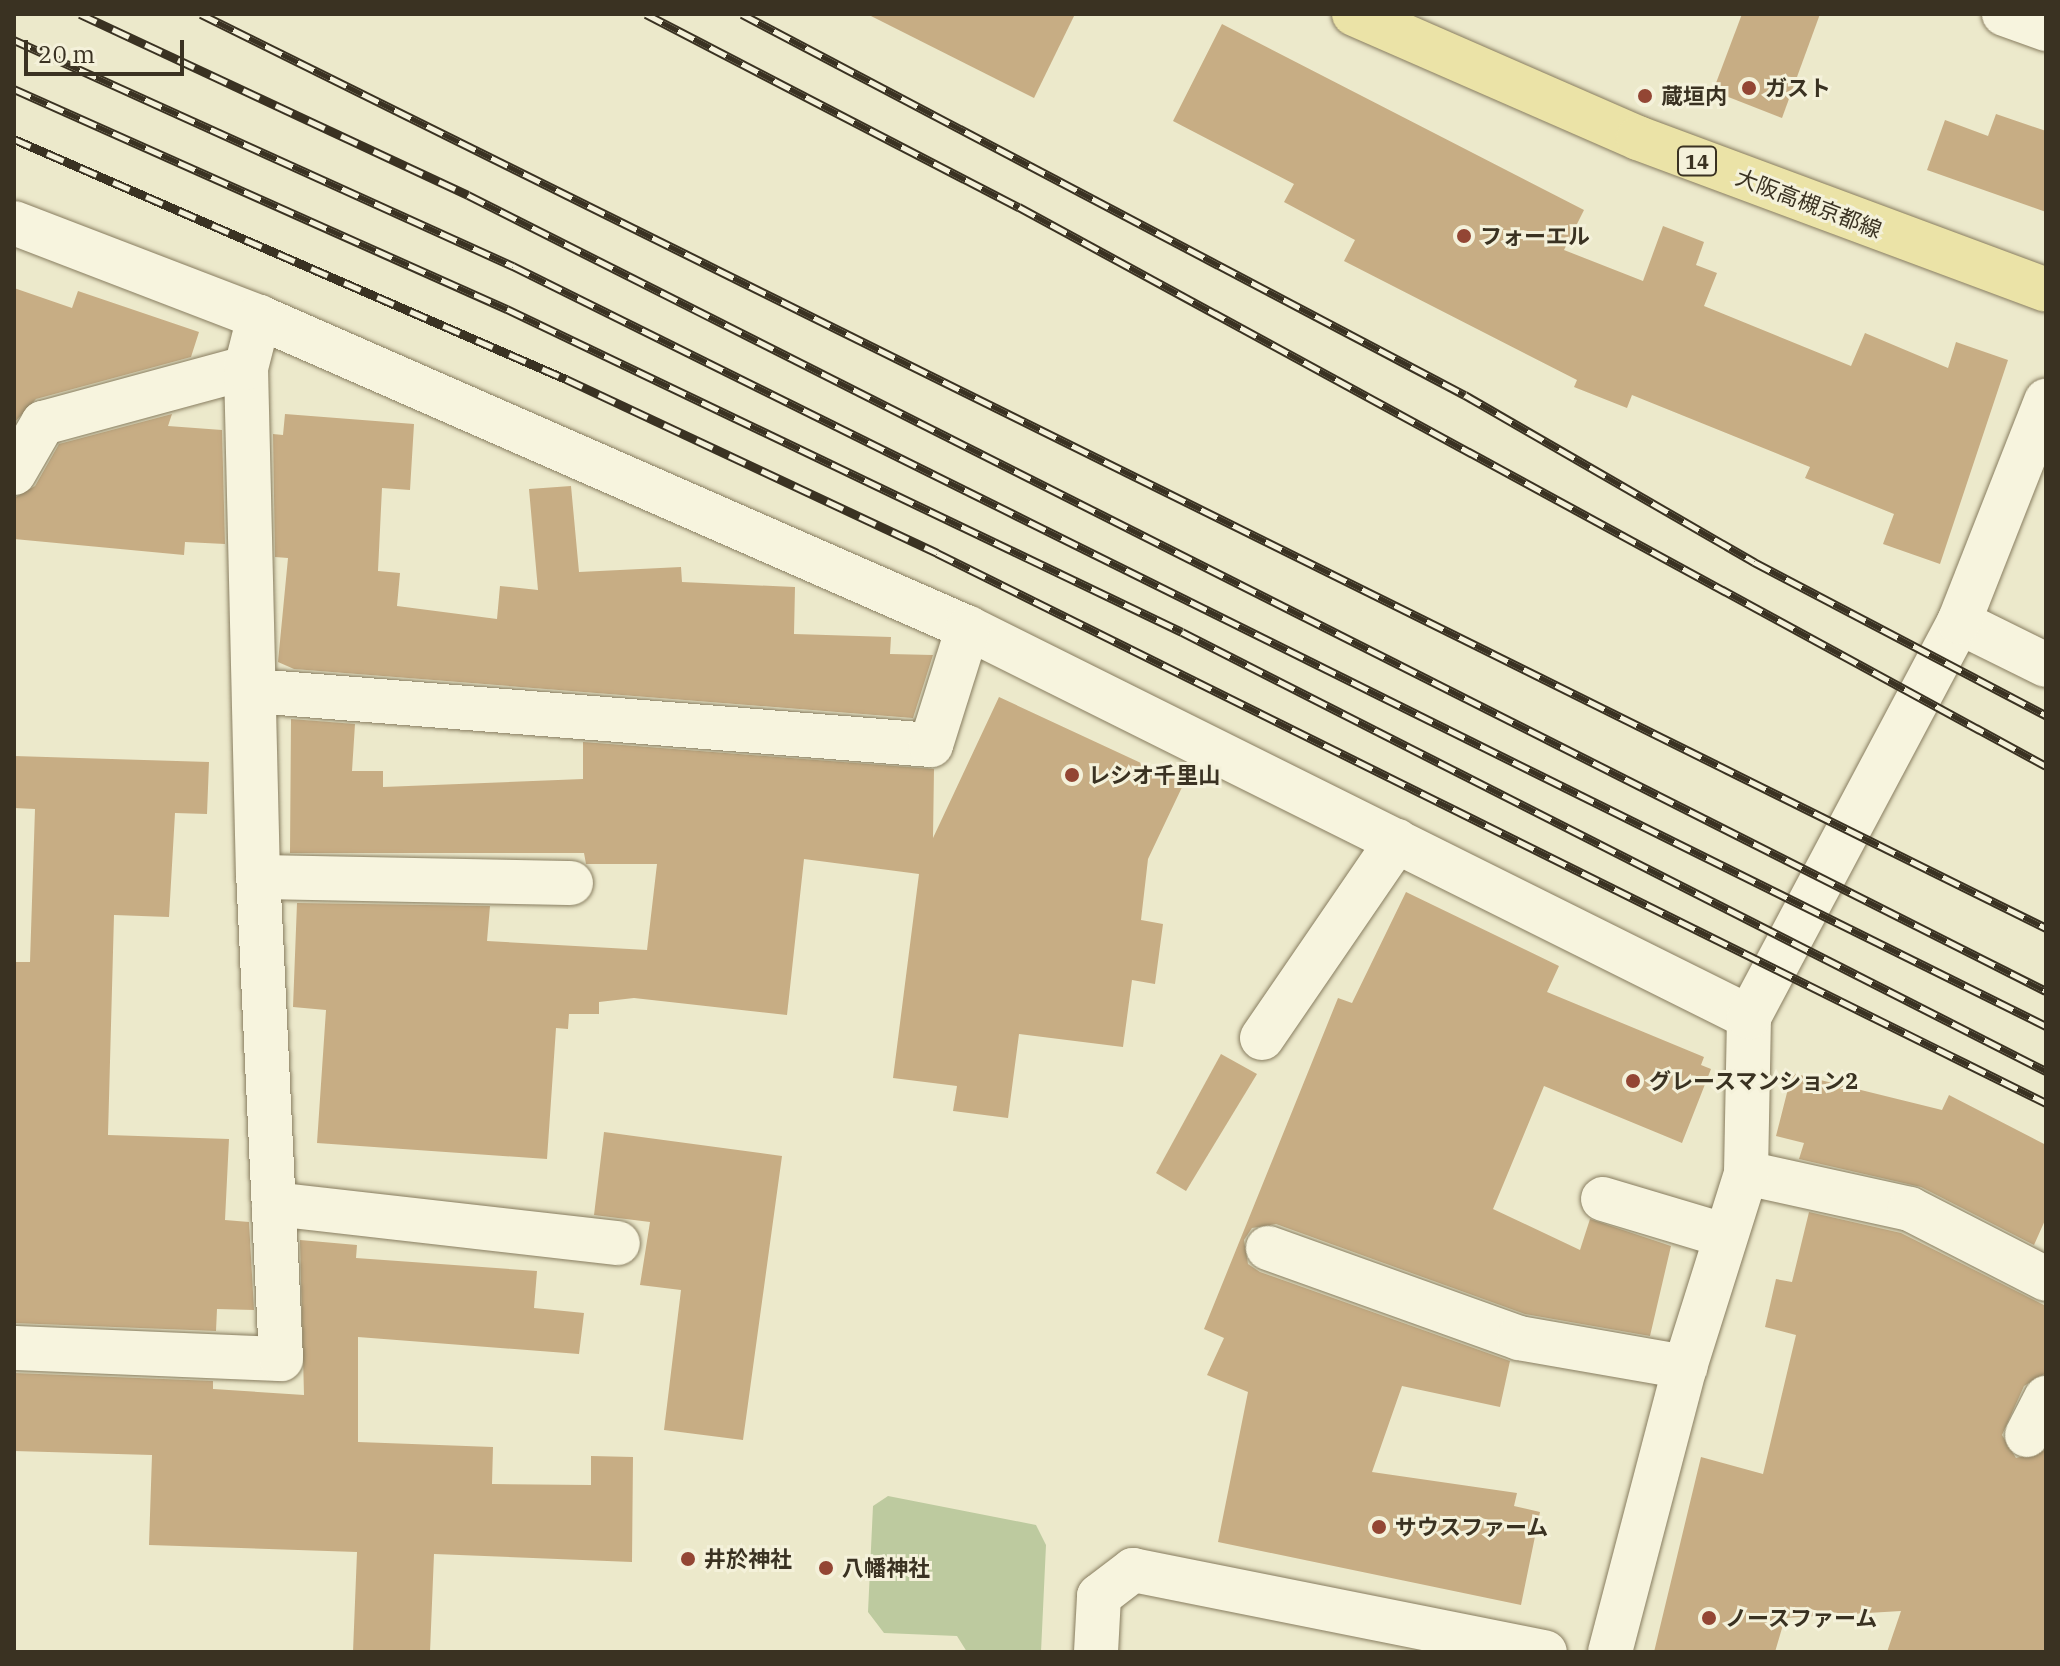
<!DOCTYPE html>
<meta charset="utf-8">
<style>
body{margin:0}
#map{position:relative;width:2060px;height:1666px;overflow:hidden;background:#ece9cb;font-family:"IBM Plex Serif","Noto Sans JP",serif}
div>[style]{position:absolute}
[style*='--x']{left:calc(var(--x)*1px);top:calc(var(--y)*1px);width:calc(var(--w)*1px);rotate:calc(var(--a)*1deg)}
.green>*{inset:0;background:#bdca9f}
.building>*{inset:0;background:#c7ad84}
.roads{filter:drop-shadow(0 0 2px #887d60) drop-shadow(0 0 2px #887d60)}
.minor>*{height:44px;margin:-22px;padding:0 22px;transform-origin:22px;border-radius:22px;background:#f7f4de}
.major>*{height:44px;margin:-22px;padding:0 22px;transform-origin:22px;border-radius:22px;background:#ebe3a7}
.rail>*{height:9px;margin-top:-4.5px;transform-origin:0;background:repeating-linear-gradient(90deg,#f4f1da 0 18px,#3a3222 0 36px);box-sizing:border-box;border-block:2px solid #3a3222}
.dots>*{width:22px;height:22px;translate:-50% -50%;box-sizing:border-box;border:4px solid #f4f1da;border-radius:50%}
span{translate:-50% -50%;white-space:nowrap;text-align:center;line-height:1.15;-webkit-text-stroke:6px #f4f1da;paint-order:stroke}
.shield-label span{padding:2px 6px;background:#f4f1da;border:2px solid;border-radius:6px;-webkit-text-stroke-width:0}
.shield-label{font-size:20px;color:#3a3222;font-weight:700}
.poi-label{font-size:22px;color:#3a3222;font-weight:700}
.left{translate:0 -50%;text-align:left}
.street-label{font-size:22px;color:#3a3222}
.frame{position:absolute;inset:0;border:16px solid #3a3222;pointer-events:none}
.scale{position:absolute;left:24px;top:40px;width:160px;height:36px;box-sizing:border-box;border:4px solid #3a3222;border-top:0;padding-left:10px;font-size:24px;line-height:28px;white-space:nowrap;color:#3a3222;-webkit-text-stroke:6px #f4f1da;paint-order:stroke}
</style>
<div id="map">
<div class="green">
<i style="clip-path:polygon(888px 1496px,1036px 1525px,1046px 1545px,1041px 1652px,967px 1652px,957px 1636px,884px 1633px,868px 1612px,873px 1506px)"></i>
</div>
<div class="building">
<i style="clip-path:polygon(867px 14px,1075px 14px,1034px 98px)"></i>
<i style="clip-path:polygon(1742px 14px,1820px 14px,1782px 118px,1713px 91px)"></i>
<i style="clip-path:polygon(1222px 24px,1584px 210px,1564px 250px,1643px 281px,1663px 226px,1704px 242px,1696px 265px,1717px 273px,1704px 306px,1851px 366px,1865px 333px,1948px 368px,1956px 342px,2008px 360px,1940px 564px,1883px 544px,1894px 514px,1805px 478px,1810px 467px,1632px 395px,1627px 408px,1574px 387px,1577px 380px,1344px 261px,1355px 240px,1284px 202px,1294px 184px,1173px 121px)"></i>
<i style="clip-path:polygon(1996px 114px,2046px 131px,2046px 212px,1927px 170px,1945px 120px,1988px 136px)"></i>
<i style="clip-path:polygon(14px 288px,72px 308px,78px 291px,199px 332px,191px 357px,36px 399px,14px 423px)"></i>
<i style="clip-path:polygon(172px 414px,168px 426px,222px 430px,225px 544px,185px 542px,184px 555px,14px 539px,14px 498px,35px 486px,59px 444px)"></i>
<i style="clip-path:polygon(285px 414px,414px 424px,410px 490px,382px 488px,378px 571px,400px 573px,397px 606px,497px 619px,500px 586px,538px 590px,529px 489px,571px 486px,579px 572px,681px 567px,682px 582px,795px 587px,794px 634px,891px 637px,890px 654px,933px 655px,913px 718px,294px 669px,278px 662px,288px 558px,275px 557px,273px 434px,283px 435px)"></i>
<i style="clip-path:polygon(999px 697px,1184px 783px,1148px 859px,1141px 920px,1163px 924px,1155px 984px,1132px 980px,1123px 1047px,1019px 1034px,1008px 1118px,953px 1111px,957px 1086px,893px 1078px,919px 874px,804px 859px,787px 1015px,634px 998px,599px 1002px,599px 1014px,569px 1014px,568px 1029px,556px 1028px,547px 1159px,317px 1143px,326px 1010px,293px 1007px,297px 903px,490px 906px,487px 941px,647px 950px,657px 864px,586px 864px,584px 853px,290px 853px,291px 719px,355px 724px,352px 771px,383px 771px,383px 787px,583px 779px,583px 742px,934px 769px,933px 838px)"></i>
<i style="clip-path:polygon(14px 756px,209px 762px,207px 814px,175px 813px,169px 917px,114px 915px,108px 1135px,229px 1139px,225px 1220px,249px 1222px,254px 1310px,217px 1309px,216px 1331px,14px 1323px,14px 962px,30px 962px,35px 809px,14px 808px)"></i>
<i style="clip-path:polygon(1406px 892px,1559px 966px,1547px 992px,1704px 1057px,1701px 1065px,1711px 1069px,1682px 1143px,1544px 1086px,1493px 1209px,1580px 1250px,1590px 1219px,1671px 1246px,1650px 1336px,1525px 1314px,1276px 1224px,1252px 1228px,1244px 1240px,1248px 1264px,1260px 1272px,1510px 1361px,1500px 1407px,1402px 1386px,1372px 1472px,1517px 1493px,1514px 1506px,1540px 1512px,1521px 1605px,1218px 1542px,1248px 1392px,1207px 1375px,1224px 1338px,1204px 1329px,1338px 998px,1352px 1003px)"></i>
<i style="clip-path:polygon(1221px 1054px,1257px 1074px,1186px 1191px,1156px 1173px)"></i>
<i style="clip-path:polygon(1792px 1073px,1942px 1110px,1949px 1095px,2046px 1145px,2046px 1218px,2034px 1245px,1921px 1187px,1799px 1159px,1804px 1143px,1776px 1136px)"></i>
<i style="clip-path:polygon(604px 1132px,782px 1156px,743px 1440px,664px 1430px,681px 1290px,640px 1285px,650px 1222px,594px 1215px)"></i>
<i style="clip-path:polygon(1809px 1212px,1901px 1233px,2046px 1306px,2046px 1373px,2024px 1386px,2002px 1435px,2016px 1458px,2046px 1450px,2046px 1652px,1887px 1652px,1901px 1611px,1785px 1618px,1775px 1652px,1654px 1652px,1701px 1457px,1763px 1474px,1796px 1335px,1765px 1327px,1776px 1279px,1792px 1282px)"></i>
<i style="clip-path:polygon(300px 1240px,357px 1245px,356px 1258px,537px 1271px,534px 1308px,584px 1313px,579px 1354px,358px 1337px,358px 1442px,493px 1447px,492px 1484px,591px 1485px,591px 1456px,633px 1457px,632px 1562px,434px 1554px,430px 1652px,353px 1652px,357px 1552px,149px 1545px,152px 1455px,14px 1451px,14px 1373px,213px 1381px,213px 1389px,304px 1395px)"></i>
</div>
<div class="roads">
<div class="minor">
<i style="--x:2004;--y:14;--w:45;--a:19.7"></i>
<i style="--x:14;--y:223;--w:262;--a:21"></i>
<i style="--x:259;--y:317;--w:774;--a:23.68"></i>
<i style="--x:968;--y:628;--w:873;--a:26.48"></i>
<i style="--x:14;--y:473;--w:58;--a:-59.9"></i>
<i style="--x:43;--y:423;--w:210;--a:-15.2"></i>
<i style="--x:1959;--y:622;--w:97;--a:26.3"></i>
<i style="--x:254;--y:691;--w:679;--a:4.56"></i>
<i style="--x:931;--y:745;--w:123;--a:-72.5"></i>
<i style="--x:258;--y:877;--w:313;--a:1.1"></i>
<i style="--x:1262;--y:1038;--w:239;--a:-55.6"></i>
<i style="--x:1746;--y:1173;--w:168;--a:12.4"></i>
<i style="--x:1910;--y:1209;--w:153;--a:27.2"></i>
<i style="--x:1603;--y:1199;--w:125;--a:16.7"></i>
<i style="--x:274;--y:1204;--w:346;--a:6.5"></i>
<i style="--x:1268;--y:1248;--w:267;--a:19.7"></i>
<i style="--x:1519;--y:1338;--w:169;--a:9.9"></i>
<i style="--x:14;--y:1348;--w:267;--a:2.4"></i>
<i style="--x:281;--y:1359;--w:483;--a:-92.7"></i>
<i style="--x:258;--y:877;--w:509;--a:-91.35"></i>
<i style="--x:246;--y:368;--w:53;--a:-75.7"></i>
<i style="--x:2027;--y:1435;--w:42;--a:-62.8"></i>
<i style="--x:1096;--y:1652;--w:56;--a:-86.9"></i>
<i style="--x:1099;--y:1596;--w:43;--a:-37.4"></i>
<i style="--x:1133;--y:1570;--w:420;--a:11.3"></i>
<i style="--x:1610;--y:1652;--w:295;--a:-75.3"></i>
<i style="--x:1685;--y:1367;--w:203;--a:-72.5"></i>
<i style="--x:1746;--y:1173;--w:156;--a:-88.9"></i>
<i style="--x:1749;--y:1017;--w:447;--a:-62"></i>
<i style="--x:1959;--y:622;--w:238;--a:-68.5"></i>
</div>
<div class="major">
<i style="--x:1354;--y:14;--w:310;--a:23.6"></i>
<i style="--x:1638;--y:138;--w:435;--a:20.4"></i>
</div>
</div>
<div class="rail">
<i style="--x:80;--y:14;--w:428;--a:25"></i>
<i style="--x:468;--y:195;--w:1767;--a:26.77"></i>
<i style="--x:201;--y:14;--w:2059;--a:26.35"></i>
<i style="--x:646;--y:14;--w:420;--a:27.4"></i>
<i style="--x:1019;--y:207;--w:1169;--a:28.56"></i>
<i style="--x:742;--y:14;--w:817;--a:27.79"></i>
<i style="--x:1465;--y:395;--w:334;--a:30"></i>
<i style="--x:1754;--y:562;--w:330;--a:27.7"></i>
<i style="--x:14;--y:40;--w:548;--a:24.37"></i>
<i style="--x:513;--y:266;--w:1711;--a:26.37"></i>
<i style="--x:14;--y:89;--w:540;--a:24.05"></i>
<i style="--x:507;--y:309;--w:748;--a:25.57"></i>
<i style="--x:1182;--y:632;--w:969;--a:26.94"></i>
<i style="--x:14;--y:139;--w:602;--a:23.5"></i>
<i style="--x:566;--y:379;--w:410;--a:25.1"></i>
<i style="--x:937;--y:553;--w:1238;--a:26.38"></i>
</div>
<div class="dots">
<i style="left:1749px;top:88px;background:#934634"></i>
<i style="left:1645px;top:96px;background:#934634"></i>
<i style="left:1464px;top:236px;background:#934634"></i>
<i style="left:1072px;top:775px;background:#934634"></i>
<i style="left:1633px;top:1081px;background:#934634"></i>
<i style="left:1379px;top:1527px;background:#934634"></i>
<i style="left:688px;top:1559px;background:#934634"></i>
<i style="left:826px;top:1568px;background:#934634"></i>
<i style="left:1709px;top:1618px;background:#934634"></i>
</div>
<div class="shield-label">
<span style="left:1697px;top:161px">14</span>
</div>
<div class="poi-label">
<span class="left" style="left:1765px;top:88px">ガスト</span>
<span class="left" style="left:1661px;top:96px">蔵垣内</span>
<span class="left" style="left:1480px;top:236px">フォーエル</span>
<span class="left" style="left:1088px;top:775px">レシオ千里山</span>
<span class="left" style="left:1649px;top:1081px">グレースマンション2</span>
<span class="left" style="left:1395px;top:1527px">サウスファーム</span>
<span class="left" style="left:704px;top:1559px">井於神社</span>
<span class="left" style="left:842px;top:1568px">八幡神社</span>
<span class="left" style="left:1725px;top:1618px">ノースファーム</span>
</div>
<div class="street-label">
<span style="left:1809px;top:203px;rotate:21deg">大阪高槻京都線</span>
</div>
<div class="frame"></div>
<div class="scale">20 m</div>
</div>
